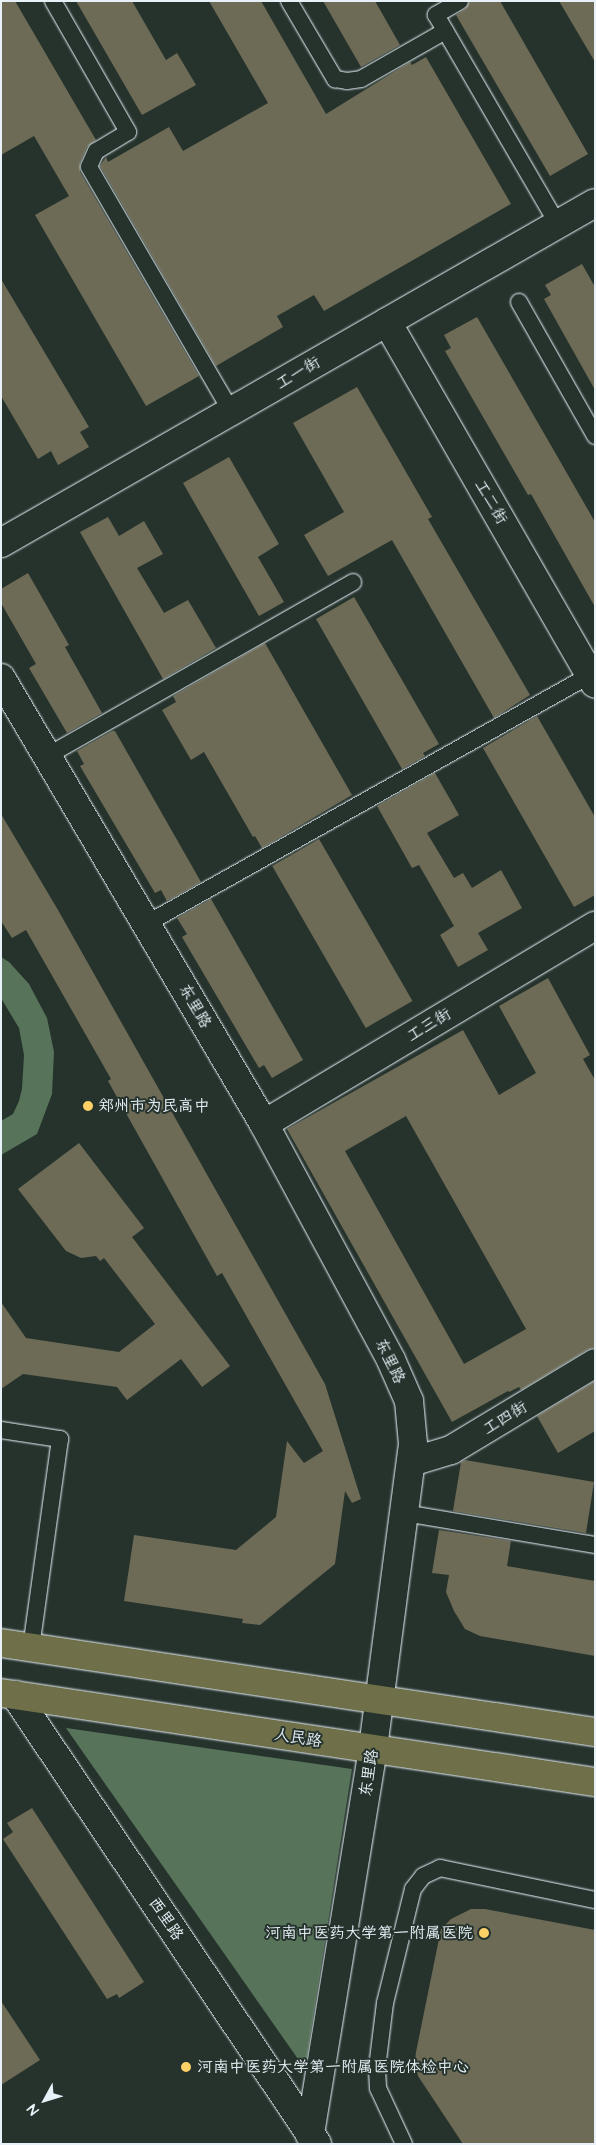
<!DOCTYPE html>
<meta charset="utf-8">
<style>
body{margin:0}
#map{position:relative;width:596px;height:2145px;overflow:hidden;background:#26332d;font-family:"Architects Daughter","LXGW WenKai TC",sans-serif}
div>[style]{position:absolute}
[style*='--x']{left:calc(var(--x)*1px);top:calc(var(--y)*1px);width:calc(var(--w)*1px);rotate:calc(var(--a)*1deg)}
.green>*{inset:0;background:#57745a}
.building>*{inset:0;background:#6d6b56;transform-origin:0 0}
.roads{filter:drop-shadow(0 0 1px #e8f1f8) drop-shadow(0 0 1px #e8f1f8)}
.service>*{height:16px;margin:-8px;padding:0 8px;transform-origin:8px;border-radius:8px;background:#26332d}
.minor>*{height:28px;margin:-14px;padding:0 14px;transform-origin:14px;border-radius:14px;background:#26332d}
.tertiary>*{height:28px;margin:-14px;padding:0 14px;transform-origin:14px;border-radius:14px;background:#26332d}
.primary>*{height:28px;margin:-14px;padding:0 14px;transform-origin:14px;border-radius:14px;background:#6f704a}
.dots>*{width:14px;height:14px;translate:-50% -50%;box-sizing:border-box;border:2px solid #26332d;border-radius:50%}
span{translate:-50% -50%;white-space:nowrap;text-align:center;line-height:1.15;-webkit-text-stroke:4px #26332d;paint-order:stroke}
.street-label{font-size:16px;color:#e8f1f8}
.poi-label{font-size:16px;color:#e8f1f8}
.left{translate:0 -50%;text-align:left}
.right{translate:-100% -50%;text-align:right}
.frame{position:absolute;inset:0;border:2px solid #e8f1f8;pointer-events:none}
.north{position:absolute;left:20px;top:2075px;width:50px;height:50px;-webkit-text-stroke:4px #26332d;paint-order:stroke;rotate:231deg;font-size:14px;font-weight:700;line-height:20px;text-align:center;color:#e8f1f8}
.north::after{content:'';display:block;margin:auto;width:18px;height:22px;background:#e8f1f8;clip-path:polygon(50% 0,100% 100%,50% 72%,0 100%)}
</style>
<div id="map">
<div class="green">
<i style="clip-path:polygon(1px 957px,9px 962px,29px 984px,47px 1018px,54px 1052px,52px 1094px,37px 1134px,1px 1155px,1px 1121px,13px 1114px,19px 1101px,22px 1089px,24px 1055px,19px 1028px,1px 998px)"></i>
<i style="clip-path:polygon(66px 1728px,352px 1769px,305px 2069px)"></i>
</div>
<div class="building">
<i style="clip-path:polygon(1px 1px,15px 1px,96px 140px,87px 147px,80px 163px,80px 172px,199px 376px,146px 406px,35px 215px,69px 196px,34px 136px,1px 155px)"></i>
<i style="clip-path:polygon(76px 1px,132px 1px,166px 60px,177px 53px,196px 85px,142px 115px)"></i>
<i style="clip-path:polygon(209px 1px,261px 1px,326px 114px,410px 62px,412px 65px,426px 57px,511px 204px,324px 311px,314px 295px,277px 316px,283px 327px,216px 366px,100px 166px,106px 157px,108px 162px,169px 127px,183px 151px,268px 103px)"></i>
<i style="clip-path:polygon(323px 1px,375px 1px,400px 45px,361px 67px)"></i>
<i style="clip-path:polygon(470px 1px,500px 1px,588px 154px,550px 176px,456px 15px,465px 9px)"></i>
<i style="clip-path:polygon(559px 1px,595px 1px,595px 62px)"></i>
<i style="clip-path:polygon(582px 264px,595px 287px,595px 390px,544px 299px,551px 295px,545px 285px)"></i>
<i style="clip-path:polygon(1px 279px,89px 427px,80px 432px,89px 447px,58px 465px,51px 451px,38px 459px,1px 396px)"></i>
<i style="clip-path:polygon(477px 317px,595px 522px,595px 607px,531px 494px,528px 495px,445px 351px,451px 348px,444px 335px)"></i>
<i style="clip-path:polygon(357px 387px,432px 517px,428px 519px,530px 695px,494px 718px,392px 540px,328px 576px,304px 535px,344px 512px,293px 423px)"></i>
<i style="clip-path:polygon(229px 457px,279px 544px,258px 557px,284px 602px,259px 616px,183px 483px)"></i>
<i style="clip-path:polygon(108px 517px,119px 536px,144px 521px,163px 554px,137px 568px,164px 613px,188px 600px,216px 648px,163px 679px,80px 532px)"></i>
<i style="clip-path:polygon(28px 573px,69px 645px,65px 647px,102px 713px,67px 733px,29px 668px,36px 664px,1px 603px,1px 589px)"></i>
<i style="clip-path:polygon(354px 597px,439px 744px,423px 753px,425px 756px,402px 769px,316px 619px)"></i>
<i style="clip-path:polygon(265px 643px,352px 795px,262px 848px,255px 836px,253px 837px,204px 752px,191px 760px,162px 710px,176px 702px,173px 696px)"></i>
<i style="clip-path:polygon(537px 716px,595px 817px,595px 895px,574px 907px,483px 748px)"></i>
<i style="clip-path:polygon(112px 731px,115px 731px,201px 882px,167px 901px,161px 890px,155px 893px,80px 766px,84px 764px,77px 751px)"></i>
<i style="clip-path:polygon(435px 773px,459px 815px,427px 833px,454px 878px,463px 873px,472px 888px,501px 870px,522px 908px,478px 933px,488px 950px,458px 967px,440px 935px,454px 926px,419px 865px,412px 868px,377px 806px)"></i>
<i style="clip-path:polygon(1px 814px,58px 910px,325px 1384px,361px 1499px,352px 1503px,345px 1491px,335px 1564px,260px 1625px,242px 1623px,243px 1619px,124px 1601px,134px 1535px,236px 1550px,276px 1517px,287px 1441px,304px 1463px,323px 1451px,222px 1273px,217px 1276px,108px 1081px,111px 1079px,26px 930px,12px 938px,1px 921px)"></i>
<i style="left:319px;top:839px;width:187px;height:54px;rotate:60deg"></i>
<i style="clip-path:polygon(211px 899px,303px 1060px,272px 1078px,264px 1065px,259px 1068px,182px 937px,187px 934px,177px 918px)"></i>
<i style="clip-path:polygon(evenodd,548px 978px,590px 1055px,583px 1059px,595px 1080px,595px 1347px,587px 1350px,521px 1390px,519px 1387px,509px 1392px,508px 1391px,452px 1422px,287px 1129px,463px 1030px,499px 1095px,536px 1073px,499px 1006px,548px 978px,406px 1116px,526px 1329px,464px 1364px,345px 1151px,406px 1116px)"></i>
<i style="clip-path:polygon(79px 1143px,144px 1228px,132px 1237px,230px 1366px,202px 1387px,181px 1359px,127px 1400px,117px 1387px,23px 1374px,1px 1389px,1px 1302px,26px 1338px,119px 1352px,155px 1324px,104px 1258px,100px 1261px,96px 1256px,81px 1258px,66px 1251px,18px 1189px)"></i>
<i style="clip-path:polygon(595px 1381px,595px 1431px,558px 1453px,537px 1416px)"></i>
<i style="clip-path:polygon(465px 1460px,594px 1482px,586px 1533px,453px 1511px,461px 1462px)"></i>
<i style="clip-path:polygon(439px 1530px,511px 1541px,507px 1566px,595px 1581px,595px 1656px,480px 1636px,465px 1629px,454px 1611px,446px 1592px,449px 1575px,432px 1573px)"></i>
<i style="clip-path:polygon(32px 1808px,144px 1982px,119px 1998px,117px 1994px,107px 1999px,3px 1839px,13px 1832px,7px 1823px)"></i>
<i style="clip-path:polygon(471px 1909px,485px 1909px,595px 1930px,595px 2144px,463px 2144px,418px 2076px,415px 2061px,416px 2052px,441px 1929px,451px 1919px)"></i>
<i style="clip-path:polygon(1px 2001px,40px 2060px,1px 2085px)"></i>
</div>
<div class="roads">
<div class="service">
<i style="--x:53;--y:1;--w:151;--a:60.2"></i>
<i style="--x:128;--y:132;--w:37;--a:149"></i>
<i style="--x:96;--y:151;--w:17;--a:114"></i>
<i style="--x:89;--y:167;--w:282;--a:59.8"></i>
<i style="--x:289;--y:1;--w:91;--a:59.5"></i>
<i style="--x:335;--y:79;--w:12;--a:9"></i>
<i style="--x:347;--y:81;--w:14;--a:-8"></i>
<i style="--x:361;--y:79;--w:97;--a:-29.7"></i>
<i style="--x:460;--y:1;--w:28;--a:150"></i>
<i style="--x:436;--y:15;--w:243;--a:59.8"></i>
<i style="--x:519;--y:302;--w:154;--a:60.4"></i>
<i style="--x:47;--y:756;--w:352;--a:-29.6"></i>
<i style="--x:146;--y:924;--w:509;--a:-29.28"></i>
<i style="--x:1;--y:1430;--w:60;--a:8.7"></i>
<i style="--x:60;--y:1439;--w:210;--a:97.9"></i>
<i style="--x:404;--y:1513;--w:194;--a:9.5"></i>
<i style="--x:404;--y:2144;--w:62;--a:-114.9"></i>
<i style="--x:378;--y:2088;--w:20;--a:-93"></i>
<i style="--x:377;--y:2068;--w:65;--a:-83"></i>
<i style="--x:385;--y:2003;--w:117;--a:-76.2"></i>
<i style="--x:413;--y:1889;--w:16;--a:-52"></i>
<i style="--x:423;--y:1876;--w:19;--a:-25"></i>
<i style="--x:440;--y:1868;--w:158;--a:11.7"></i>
</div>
<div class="minor">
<i style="--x:387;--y:322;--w:417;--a:60.1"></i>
<i style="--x:1;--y:543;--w:684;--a:-29.79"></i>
<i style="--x:264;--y:1124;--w:386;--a:-30.9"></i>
<i style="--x:411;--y:1462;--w:42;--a:-16.7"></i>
<i style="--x:451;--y:1450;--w:168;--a:-31.1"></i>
<i style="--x:15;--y:1695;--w:541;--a:56.07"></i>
</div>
<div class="tertiary">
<i style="--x:1;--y:678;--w:518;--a:59.47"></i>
<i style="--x:264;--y:1124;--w:268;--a:61.7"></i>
<i style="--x:391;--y:1360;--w:45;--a:66.3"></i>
<i style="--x:409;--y:1401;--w:43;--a:84.7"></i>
<i style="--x:413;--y:1444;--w:308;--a:97.5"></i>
<i style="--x:373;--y:1749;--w:391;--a:99.3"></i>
</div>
<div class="primary">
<i style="--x:1;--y:1643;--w:601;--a:8.52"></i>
<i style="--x:1;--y:1693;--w:601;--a:8.52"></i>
</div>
</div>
<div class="dots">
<i style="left:88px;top:1106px;background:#ffd166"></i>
<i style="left:484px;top:1933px;background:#ffd166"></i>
<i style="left:186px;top:2067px;background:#ffd166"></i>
</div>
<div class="street-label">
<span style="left:298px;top:373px;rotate:-30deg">工一街</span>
<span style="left:491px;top:502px;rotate:60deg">工二街</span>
<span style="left:195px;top:1006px;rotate:60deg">东里路</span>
<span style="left:429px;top:1025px;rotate:-31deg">工三街</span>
<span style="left:390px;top:1361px;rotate:64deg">东里路</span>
<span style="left:505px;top:1418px;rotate:-31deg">工四街</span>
<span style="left:298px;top:1738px;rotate:9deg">人民路</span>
<span style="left:369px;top:1773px;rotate:-81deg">东里路</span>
<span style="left:166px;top:1919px;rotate:56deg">西里路</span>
</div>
<div class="poi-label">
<span class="left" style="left:98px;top:1106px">郑州市为民高中</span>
<span class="right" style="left:473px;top:1933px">河南中医药大学第一附属医院</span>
<span class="left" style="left:197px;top:2067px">河南中医药大学第一附属医院体检中心</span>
</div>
<div class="frame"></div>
<div class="north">N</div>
</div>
